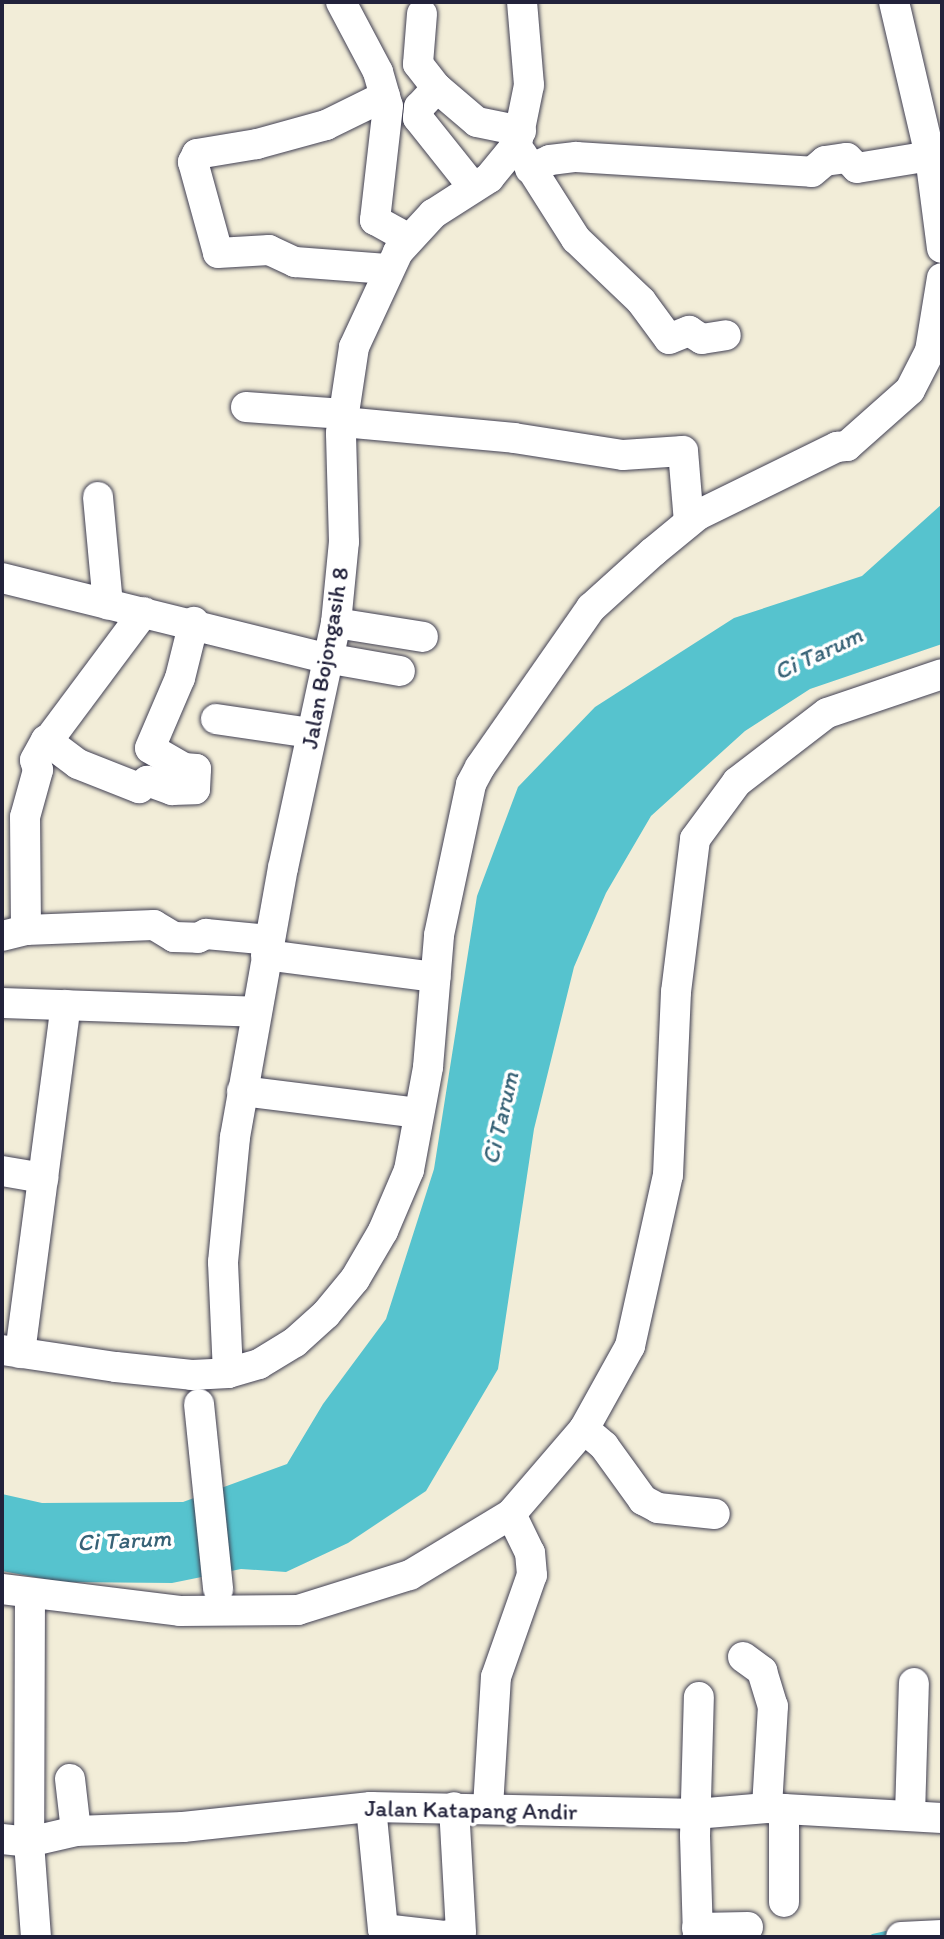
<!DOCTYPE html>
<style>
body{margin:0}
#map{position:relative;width:944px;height:1939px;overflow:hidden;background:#f2edd8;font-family:Itim,sans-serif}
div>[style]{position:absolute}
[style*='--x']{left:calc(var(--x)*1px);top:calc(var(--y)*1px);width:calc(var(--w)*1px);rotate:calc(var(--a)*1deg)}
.water>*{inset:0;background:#56c3ce}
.stream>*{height:6px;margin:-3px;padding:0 3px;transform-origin:3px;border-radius:3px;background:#56c3ce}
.roads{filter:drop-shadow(0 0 2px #414053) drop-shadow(0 0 2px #414053)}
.minor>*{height:30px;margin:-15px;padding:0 15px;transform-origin:15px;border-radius:15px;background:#fff}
span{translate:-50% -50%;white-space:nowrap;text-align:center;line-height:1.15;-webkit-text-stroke:7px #fff;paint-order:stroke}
.street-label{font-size:23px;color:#22223b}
.water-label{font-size:24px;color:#376276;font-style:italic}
.frame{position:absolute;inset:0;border:4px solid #22223b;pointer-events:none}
</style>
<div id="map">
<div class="water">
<i style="clip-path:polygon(942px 504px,942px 644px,810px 689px,745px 731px,651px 816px,606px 893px,574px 967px,534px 1129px,498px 1369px,426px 1491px,348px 1543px,286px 1572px,241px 1569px,172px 1583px,61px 1582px,2px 1571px,2px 1494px,42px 1503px,183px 1502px,287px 1464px,323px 1404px,386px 1319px,434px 1169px,477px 896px,518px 787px,595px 707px,734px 618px,862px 576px)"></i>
</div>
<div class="stream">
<i style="--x:873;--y:1937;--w:23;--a:-13"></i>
</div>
<div class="roads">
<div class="minor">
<i style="--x:341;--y:2;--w:79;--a:62.1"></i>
<i style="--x:378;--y:72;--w:35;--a:74"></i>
<i style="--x:388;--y:106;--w:115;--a:96.5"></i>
<i style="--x:375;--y:220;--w:39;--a:29"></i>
<i style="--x:894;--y:2;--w:158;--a:76.8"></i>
<i style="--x:930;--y:156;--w:93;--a:82.6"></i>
<i style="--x:422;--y:14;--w:50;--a:94.6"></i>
<i style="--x:418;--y:64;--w:31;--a:52"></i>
<i style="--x:437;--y:88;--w:52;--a:40.4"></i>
<i style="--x:477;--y:122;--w:45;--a:11.6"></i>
<i style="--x:437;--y:88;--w:26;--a:133"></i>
<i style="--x:419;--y:107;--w:11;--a:95"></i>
<i style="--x:418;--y:118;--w:88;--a:51.4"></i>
<i style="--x:385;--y:96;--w:66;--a:153.8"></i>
<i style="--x:326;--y:125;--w:72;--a:164.6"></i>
<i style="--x:257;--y:144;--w:61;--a:170.5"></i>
<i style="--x:197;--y:154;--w:9;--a:117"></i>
<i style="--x:193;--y:162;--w:94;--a:74.6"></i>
<i style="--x:218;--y:253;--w:51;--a:-3.4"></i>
<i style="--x:269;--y:250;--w:29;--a:25"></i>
<i style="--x:295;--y:262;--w:92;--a:4.4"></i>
<i style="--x:522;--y:154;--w:101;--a:57.6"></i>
<i style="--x:576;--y:239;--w:90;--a:43.6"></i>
<i style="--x:641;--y:301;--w:47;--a:53.6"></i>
<i style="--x:669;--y:339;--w:22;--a:-22"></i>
<i style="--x:689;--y:331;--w:15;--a:32"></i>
<i style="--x:702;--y:339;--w:24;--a:-9"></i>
<i style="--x:530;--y:169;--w:22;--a:-24"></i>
<i style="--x:550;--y:160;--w:26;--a:-7"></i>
<i style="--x:576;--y:157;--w:236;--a:3.6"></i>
<i style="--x:812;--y:172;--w:17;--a:-40"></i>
<i style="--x:825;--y:161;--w:22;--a:-8"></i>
<i style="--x:847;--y:158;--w:14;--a:45"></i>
<i style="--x:857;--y:168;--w:74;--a:-9.3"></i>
<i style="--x:246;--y:407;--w:98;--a:4.1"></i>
<i style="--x:343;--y:422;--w:172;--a:5.3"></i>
<i style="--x:514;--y:438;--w:110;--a:8.9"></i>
<i style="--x:623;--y:455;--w:60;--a:-3.8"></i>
<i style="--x:683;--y:451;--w:71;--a:85.2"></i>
<i style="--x:98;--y:497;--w:108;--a:84.7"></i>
<i style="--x:2;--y:578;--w:334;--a:13.9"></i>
<i style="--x:326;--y:658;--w:75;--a:10"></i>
<i style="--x:336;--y:623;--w:88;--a:9.1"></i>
<i style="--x:216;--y:719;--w:96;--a:8.4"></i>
<i style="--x:47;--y:742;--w:162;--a:-53.3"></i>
<i style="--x:26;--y:930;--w:113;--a:-90.5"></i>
<i style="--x:25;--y:817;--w:49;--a:-74.5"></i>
<i style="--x:38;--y:770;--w:10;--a:-107"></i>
<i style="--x:35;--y:760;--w:23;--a:-61"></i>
<i style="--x:46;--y:740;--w:40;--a:37"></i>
<i style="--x:78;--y:764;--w:66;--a:21.5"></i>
<i style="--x:139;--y:788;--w:11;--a:-41"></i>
<i style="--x:147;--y:781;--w:27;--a:20"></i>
<i style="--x:172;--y:790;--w:23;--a:-2"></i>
<i style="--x:195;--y:789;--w:20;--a:-87"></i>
<i style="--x:196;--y:769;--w:12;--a:-175"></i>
<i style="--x:184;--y:768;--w:39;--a:-150"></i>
<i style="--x:150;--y:748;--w:76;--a:-66.8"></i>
<i style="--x:180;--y:678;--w:58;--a:-76"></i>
<i style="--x:2;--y:936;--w:25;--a:-14"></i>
<i style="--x:26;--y:930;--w:128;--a:-2.2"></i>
<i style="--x:154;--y:925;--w:23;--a:31"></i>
<i style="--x:174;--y:937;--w:24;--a:2"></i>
<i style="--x:198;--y:938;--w:9;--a:-27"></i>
<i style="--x:206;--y:934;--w:63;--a:5.4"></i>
<i style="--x:266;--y:955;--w:171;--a:7.4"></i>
<i style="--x:2;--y:1003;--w:253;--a:2"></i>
<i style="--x:242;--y:1091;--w:178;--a:7.1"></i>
<i style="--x:2;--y:1171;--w:42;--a:9.7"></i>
<i style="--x:2;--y:1350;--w:115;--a:8.5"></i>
<i style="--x:116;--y:1367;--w:76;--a:6"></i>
<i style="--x:192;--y:1375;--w:36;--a:-3"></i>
<i style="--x:228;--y:1373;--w:32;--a:-16"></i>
<i style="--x:259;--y:1364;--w:42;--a:-31.4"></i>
<i style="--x:295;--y:1342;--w:42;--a:-42.1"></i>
<i style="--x:326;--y:1314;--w:45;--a:-50.4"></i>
<i style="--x:355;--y:1279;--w:56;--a:-59.7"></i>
<i style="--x:383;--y:1231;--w:66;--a:-66.9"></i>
<i style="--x:409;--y:1170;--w:105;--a:-79.5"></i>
<i style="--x:428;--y:1067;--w:132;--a:-85.2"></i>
<i style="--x:439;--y:935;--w:154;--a:-78"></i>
<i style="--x:471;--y:784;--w:19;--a:-62"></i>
<i style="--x:480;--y:767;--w:194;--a:-55.1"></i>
<i style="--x:591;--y:608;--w:84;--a:-42.1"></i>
<i style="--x:653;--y:552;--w:58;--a:-39.4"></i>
<i style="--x:698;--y:515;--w:155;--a:-26.1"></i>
<i style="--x:837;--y:447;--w:10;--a:-6"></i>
<i style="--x:847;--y:446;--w:84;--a:-41.6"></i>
<i style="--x:910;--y:390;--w:44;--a:-62.9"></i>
<i style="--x:930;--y:351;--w:74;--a:-80.7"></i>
<i style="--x:20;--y:1353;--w:351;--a:-82.5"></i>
<i style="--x:228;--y:1373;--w:111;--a:-92.6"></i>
<i style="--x:223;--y:1262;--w:126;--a:-84.5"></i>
<i style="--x:235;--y:1137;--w:273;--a:-79.9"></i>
<i style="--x:283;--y:868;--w:251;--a:-77.8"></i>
<i style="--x:336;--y:623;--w:81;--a:-84.4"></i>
<i style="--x:344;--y:542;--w:109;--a:-91.6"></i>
<i style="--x:341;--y:433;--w:87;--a:-81.4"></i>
<i style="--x:354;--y:347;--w:105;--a:-65.1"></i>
<i style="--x:398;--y:252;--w:52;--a:-47.4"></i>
<i style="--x:433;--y:214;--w:67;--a:-32.7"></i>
<i style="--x:489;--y:178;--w:44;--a:-50.5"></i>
<i style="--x:517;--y:144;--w:60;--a:-78.5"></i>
<i style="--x:529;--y:85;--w:83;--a:-94.8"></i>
<i style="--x:199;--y:1404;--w:186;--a:84.1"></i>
<i style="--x:584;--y:1429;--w:26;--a:40"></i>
<i style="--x:604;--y:1446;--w:67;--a:54.2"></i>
<i style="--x:643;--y:1500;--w:17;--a:28"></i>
<i style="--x:658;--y:1508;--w:57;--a:6"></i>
<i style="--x:2;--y:1589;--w:179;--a:7"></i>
<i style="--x:180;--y:1611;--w:118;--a:-0.5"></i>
<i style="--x:298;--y:1610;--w:117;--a:-17.4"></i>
<i style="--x:410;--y:1575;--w:118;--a:-31.1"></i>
<i style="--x:511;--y:1514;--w:112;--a:-49.3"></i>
<i style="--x:584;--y:1429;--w:95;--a:-61"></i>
<i style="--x:630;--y:1346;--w:175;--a:-77.5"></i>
<i style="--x:668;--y:1175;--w:183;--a:-87.5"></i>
<i style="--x:676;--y:992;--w:154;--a:-82.9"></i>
<i style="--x:695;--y:839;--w:71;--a:-53.6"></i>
<i style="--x:737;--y:782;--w:113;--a:-37.5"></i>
<i style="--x:827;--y:713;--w:121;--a:-18.7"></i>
<i style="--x:30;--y:1593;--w:249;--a:90.2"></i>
<i style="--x:29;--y:1842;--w:95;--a:85.8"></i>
<i style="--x:743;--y:1657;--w:24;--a:36"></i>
<i style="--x:762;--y:1671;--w:37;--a:73"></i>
<i style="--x:773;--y:1706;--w:102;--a:93.4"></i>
<i style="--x:70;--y:1779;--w:52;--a:83.4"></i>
<i style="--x:371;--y:1807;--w:123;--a:84.4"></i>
<i style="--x:383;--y:1929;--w:62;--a:6.4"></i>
<i style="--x:445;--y:1936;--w:16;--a:-14"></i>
<i style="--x:461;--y:1932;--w:125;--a:-93.2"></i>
<i style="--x:488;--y:1807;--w:130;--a:-86.5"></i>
<i style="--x:496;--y:1677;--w:108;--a:-70.6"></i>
<i style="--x:532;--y:1575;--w:22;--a:-95"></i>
<i style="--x:530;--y:1553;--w:43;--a:-116"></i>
<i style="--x:784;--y:1809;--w:93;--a:90"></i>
<i style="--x:910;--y:1815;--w:132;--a:-88.3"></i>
<i style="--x:2;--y:1839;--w:27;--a:6"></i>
<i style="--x:29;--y:1842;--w:48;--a:-13.2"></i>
<i style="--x:76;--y:1831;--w:107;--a:-2.1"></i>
<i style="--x:183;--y:1827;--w:189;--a:-6.1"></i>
<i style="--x:371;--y:1807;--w:324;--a:1.2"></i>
<i style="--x:695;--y:1814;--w:72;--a:-4.8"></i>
<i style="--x:767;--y:1808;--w:175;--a:3.3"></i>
<i style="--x:697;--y:1928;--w:51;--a:-1.1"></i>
<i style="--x:698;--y:1937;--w:101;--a:-91.7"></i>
<i style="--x:695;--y:1836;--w:139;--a:-88.4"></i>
<i style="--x:901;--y:1937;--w:41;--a:-2.8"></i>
</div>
</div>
<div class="street-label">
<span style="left:325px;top:658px;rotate:-80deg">Jalan Bojongasih 8</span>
<span style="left:471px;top:1810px;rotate:1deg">Jalan Katapang Andir</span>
</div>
<div class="water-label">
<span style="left:818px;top:653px;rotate:-25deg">Ci Tarum</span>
<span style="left:500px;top:1118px;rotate:-77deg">Ci Tarum</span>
<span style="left:124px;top:1540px;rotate:-3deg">Ci Tarum</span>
</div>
<div class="frame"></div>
</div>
